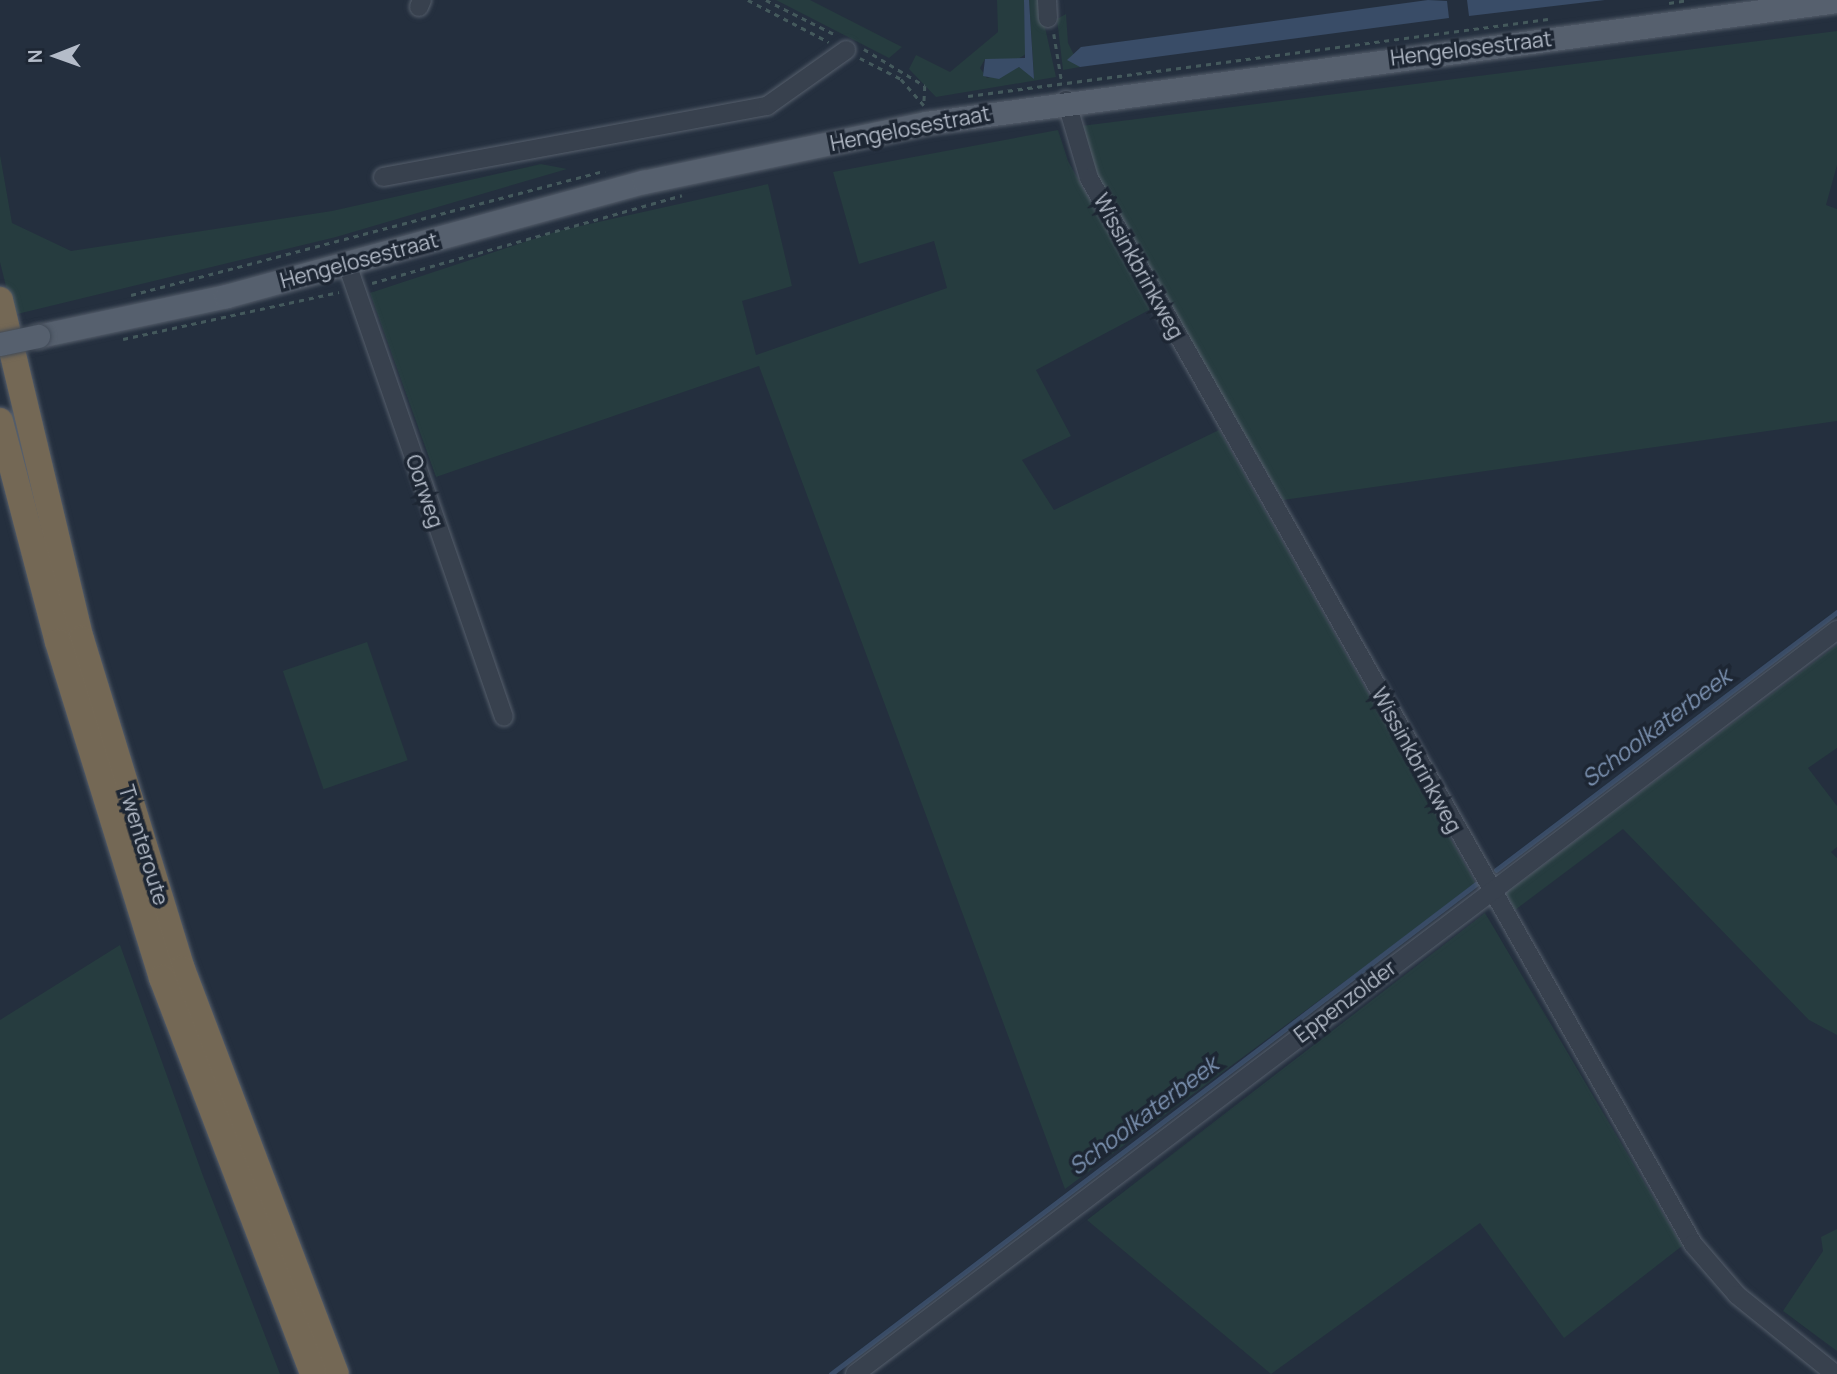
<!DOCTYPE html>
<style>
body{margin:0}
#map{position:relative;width:1837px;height:1374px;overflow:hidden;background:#242f3e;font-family:Manrope,sans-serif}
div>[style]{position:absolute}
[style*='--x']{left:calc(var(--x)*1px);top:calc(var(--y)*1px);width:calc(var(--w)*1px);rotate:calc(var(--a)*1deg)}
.green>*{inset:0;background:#263c3f;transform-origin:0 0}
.water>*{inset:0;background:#394c67}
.stream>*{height:4.5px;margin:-2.25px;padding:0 2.25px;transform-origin:2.25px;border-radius:2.25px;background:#394c67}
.path>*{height:2.5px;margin-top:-1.25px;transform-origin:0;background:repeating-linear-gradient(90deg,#44595c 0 5px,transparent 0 10px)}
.roads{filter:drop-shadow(0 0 2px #565f6c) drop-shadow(0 0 2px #565f6c)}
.minor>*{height:18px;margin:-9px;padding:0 9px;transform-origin:9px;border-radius:9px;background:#38414e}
.major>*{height:23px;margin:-11.5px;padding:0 11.5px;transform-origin:11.5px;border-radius:11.5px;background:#56606e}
.highway>*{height:26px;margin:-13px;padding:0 13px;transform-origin:13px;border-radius:13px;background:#746855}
.bridges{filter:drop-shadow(0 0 2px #414a57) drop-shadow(0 0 2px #414a57)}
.major-bridge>*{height:23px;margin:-11.5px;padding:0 11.5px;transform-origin:11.5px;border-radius:11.5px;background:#56606e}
span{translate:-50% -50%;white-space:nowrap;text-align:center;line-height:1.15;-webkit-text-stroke:7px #1d2633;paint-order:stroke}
.street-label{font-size:21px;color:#b4bcc9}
.water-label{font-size:23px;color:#7c92b1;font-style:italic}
.north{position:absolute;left:21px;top:21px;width:70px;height:70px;-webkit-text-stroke:5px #1d2633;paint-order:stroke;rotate:269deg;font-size:19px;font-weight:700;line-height:28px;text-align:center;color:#b4bcc9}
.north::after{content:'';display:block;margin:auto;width:24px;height:32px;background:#b4bcc9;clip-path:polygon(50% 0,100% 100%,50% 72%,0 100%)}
</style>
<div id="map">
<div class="green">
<i style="clip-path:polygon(776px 0,810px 0,902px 47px,889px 58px)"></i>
<i style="clip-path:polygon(997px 0,1024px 0,1026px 54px,1013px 62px,985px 59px,980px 68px,987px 78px,1019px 67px,1034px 77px,1029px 0,1039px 0,1056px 77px,936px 97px,909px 69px,916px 55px,950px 72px,998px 32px)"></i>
<i style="clip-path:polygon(1066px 14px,1068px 43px,1080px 67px,1063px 70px,1057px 19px)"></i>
<i style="clip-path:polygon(1837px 31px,1837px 165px,1826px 205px,1837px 209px,1837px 421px,1283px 500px,1090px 168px,1081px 126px)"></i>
<i style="clip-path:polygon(1058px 130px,1068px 161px,1151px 309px,1036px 370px,1071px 436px,1022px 460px,1054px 510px,1219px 430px,1476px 884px,1065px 1189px,759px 366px,436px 477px,370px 293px,558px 231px,768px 184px,792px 286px,742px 301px,756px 355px,947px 288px,934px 241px,859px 264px,833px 172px)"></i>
<i style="clip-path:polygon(0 155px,12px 223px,71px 251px,332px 211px,541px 164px,567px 169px,336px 237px,13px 315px,0 262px)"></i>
<i style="left:367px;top:642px;width:125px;height:89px;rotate:71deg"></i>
<i style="clip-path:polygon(1837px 645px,1837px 748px,1808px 768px,1837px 806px,1837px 847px,1831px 852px,1837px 858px,1837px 1035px,1809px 1020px,1623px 829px,1515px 910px,1506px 893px)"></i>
<i style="clip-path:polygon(1485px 913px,1682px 1246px,1564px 1338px,1480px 1223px,1271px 1374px,1087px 1220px)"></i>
<i style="clip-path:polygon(120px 945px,203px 1176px,280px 1374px,0 1374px,0 1020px)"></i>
<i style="clip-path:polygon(1837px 1229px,1837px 1351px,1783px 1311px,1823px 1251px,1821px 1237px)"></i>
</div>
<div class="water">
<i style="clip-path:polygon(1024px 0,1029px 0,1034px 79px,1019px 67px,999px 79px,983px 76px,985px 59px,1025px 58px)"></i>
<i style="clip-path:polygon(1428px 0,1447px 1px,1449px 18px,1080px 67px,1067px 60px,1081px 47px)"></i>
<i style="clip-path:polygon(1467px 0,1605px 0,1469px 16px)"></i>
</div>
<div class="stream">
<i style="--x:1496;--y:870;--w:428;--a:-37.1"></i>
<i style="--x:831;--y:1374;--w:810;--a:-37.22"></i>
</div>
<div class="path">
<i style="--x:748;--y:0;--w:91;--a:27.4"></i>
<i style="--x:766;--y:0;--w:78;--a:26.6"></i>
<i style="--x:1669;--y:3;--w:18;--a:-9"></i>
<i style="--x:1054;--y:34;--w:50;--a:80.7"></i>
<i style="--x:864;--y:49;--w:71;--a:31.2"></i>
<i style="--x:925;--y:86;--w:17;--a:93"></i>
<i style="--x:860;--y:58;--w:46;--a:27.1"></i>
<i style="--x:901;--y:79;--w:35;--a:49"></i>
<i style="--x:968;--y:96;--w:585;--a:-7.56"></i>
<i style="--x:372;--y:283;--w:322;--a:-15.8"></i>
<i style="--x:131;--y:295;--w:490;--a:-14.7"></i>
<i style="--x:123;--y:339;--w:221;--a:-12.3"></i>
</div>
<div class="roads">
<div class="minor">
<i style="--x:1047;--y:0;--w:18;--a:87"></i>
<i style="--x:419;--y:7;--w:8;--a:-67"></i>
<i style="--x:1066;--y:100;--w:81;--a:73.6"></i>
<i style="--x:1089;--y:178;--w:1225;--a:60.46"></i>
<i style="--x:1693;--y:1244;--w:67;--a:49.2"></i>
<i style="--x:1737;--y:1295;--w:126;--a:38.9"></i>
<i style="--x:383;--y:177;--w:391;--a:-10.5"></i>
<i style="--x:767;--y:106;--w:97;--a:-35.3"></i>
<i style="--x:347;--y:264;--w:479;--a:70.9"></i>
<i style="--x:855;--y:1374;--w:1232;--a:-37.15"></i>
</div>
<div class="major">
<i style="--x:38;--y:336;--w:192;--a:-12"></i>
<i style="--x:226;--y:296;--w:433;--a:-15.3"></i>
<i style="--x:644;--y:182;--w:288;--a:-11.8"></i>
<i style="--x:926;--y:123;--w:919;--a:-7.63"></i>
</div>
<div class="highway">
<i style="--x:0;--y:300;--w:349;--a:76.6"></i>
<i style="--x:81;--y:639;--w:345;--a:73"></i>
<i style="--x:182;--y:969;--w:433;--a:69.2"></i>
<i style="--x:0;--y:421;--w:228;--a:75.3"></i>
<i style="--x:58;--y:642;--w:352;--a:72.8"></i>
<i style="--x:162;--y:978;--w:424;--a:69.1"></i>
</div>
</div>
<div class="bridges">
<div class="major-bridge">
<i style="--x:0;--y:344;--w:39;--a:-12"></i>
</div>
</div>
<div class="street-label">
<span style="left:1471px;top:48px;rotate:-7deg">Hengelosestraat</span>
<span style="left:910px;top:128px;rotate:-11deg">Hengelosestraat</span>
<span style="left:359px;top:260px;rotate:-15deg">Hengelosestraat</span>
<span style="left:1139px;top:266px;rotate:61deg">Wissinkbrinkweg</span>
<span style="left:425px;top:491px;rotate:71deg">Oorweg</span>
<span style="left:1417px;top:760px;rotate:61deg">Wissinkbrinkweg</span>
<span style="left:144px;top:845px;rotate:73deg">Twenteroute</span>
<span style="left:1345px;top:1001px;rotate:-37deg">Eppenzolder</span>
</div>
<div class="water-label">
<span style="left:1656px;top:727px;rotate:-37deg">Schoolkaterbeek</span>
<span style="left:1143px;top:1115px;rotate:-37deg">Schoolkaterbeek</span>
</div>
<div class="north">N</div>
</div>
